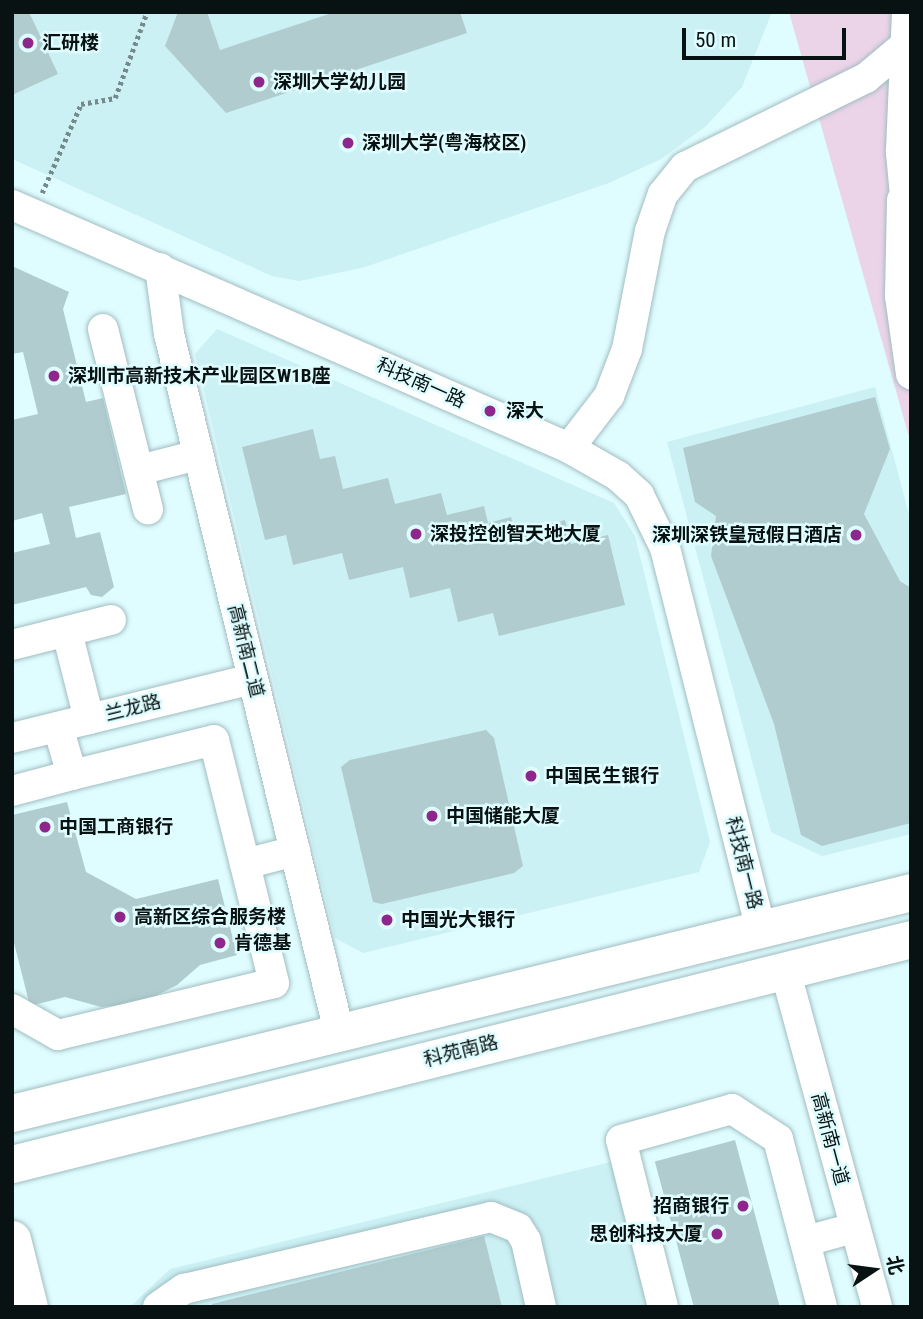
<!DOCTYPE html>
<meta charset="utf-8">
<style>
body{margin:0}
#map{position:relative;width:923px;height:1319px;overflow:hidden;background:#dffcff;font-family:"Roboto Condensed","Noto Sans SC",sans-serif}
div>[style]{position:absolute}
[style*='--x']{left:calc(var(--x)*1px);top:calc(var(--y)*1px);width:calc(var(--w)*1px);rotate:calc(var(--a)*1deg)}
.built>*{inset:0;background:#cbf1f5}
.green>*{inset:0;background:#ebd4e8}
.building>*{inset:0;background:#b0cccf;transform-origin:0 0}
.path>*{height:4.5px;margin-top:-2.25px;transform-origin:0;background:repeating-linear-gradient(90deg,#768a8c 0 3.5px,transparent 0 7px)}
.roads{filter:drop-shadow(0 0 2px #a1bdc0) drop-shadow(0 0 2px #a1bdc0)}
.minor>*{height:30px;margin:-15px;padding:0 15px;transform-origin:15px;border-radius:15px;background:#fff}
.major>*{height:37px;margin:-18.5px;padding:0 18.5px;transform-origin:18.5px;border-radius:18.5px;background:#fff}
.dots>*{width:19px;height:19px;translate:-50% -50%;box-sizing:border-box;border:4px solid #dffcff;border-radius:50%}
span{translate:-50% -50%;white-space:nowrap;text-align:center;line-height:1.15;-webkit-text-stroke:5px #dffcff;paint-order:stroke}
.poi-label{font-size:19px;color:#081213;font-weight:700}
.left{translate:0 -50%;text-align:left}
.right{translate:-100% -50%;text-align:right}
.street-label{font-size:19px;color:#081213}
.frame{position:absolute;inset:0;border:14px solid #081213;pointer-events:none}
.north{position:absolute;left:839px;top:1235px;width:70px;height:70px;-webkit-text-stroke:5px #dffcff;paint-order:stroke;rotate:77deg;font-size:19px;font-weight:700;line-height:28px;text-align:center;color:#081213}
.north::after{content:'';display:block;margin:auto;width:24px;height:32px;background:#081213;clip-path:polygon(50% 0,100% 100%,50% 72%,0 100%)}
.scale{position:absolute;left:682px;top:28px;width:164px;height:32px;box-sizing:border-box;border:4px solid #081213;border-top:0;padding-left:9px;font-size:21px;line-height:24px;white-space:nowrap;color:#081213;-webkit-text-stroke:5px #dffcff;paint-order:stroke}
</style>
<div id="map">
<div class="built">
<i style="clip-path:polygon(12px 12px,772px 12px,742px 87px,705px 127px,661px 159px,609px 183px,365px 267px,299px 281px,272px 276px,12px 159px)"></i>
<i style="clip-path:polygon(217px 329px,614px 503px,635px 536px,710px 842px,699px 872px,363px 953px,335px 938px,195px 354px)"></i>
<i style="clip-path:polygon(875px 387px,911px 522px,911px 834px,822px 856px,771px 832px,667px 442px)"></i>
<i style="clip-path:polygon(611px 1162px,647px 1307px,130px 1307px,170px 1269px)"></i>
</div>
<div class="green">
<i style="clip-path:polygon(789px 12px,891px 12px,901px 47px,911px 269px,911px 444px)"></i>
</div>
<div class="building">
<i style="clip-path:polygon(12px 12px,29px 12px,58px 74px,12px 95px)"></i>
<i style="clip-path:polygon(178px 12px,207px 12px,220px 50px,335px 12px,460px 12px,467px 33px,226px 113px,165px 46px)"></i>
<i style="clip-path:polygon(12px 266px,69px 292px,63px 309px,86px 402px,103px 398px,126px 494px,69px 507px,76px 538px,100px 532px,114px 587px,102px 597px,91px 595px,86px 587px,12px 605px,12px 553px,50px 544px,42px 513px,12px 521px,12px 420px,38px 414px,23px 352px,12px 354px)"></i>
<i style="clip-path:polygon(875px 397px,890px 449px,864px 514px,900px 581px,911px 588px,911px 823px,822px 846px,801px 835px,774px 724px,711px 556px,716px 516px,695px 502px,683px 448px)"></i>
<i style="clip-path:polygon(313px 429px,320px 459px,335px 456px,343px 489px,388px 478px,395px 504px,441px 493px,447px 515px,484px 506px,488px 523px,511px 517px,515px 532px,565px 520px,571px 544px,608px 535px,625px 605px,499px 636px,493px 613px,458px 622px,450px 588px,410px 598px,403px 567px,349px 580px,342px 553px,293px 565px,286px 535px,265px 540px,242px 447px)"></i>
<i style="clip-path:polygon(486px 730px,494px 738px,523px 866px,514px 873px,382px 904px,373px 902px,341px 767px,350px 760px)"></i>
<i style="clip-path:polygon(67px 802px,86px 872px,136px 899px,218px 879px,237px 955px,200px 965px,177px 985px,142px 1003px,101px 1007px,65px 997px,30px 1006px,12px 935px,12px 815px)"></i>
<i style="left:735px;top:1140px;width:173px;height:83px;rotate:75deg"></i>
<i style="clip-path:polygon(484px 1236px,502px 1307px,213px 1307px,212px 1304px)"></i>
</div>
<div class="path">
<i style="--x:42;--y:193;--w:97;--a:-66.3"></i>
<i style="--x:81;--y:104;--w:35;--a:-10"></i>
<i style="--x:115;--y:98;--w:92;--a:-69.6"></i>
</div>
<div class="roads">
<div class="minor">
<i style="--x:902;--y:200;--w:96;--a:91.2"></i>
<i style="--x:900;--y:296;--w:79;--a:82"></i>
<i style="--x:12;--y:205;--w:608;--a:23.57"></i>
<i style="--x:569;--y:448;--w:56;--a:29.7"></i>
<i style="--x:618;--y:476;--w:28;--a:42"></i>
<i style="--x:639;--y:495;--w:59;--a:63.9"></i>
<i style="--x:665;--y:548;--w:393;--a:75.9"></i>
<i style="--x:160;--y:268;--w:67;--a:82.2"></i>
<i style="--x:169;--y:334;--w:718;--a:76.31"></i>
<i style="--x:103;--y:329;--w:186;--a:76"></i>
<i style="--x:569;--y:448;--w:66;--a:-52.4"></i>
<i style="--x:609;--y:396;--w:50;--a:-69"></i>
<i style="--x:627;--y:349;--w:120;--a:-79"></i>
<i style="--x:650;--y:231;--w:39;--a:-71"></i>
<i style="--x:663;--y:194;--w:35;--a:-51"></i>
<i style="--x:685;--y:167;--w:202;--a:-26.2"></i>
<i style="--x:866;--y:78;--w:56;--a:-39.9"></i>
<i style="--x:139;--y:470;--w:61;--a:-14.3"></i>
<i style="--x:67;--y:632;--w:90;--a:75.8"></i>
<i style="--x:12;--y:645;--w:102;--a:-14.2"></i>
<i style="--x:58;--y:727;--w:50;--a:73.7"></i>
<i style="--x:72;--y:775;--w:146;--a:-13.8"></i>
<i style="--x:214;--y:740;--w:128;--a:76"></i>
<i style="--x:245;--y:864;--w:52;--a:-14.6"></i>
<i style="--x:12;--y:738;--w:248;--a:-13.8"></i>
<i style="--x:12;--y:791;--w:62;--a:-14.9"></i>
<i style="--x:785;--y:970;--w:349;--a:74.7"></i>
<i style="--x:12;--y:1009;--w:53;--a:29.5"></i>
<i style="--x:58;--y:1035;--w:222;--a:-13.5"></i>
<i style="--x:274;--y:983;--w:122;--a:-103.7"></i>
<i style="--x:806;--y:1241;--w:50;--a:-15.2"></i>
<i style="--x:158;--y:1307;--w:32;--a:-35"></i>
<i style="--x:184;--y:1289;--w:315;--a:-13.2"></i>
<i style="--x:491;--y:1217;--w:29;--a:22"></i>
<i style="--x:518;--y:1228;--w:15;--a:58"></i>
<i style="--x:526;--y:1241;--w:68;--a:77.2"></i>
<i style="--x:663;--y:1307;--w:172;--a:-104.1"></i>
<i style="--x:621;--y:1140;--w:115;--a:-15.6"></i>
<i style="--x:732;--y:1109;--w:55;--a:33.1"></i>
<i style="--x:778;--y:1139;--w:174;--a:75.3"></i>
</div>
<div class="major">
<i style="--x:910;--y:12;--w:140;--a:92.5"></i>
<i style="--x:904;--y:152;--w:75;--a:84.7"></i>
<i style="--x:12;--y:1113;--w:926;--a:-13.81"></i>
<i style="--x:12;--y:1164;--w:927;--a:-14.05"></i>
<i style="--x:12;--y:1239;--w:70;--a:76"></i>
</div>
</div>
<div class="dots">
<i style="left:28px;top:43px;background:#8f268b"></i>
<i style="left:259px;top:82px;background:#8f268b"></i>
<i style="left:348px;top:143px;background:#8f268b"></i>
<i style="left:54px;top:376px;background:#8f268b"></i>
<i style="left:490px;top:411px;background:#8f268b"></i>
<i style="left:416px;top:534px;background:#8f268b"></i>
<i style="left:856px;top:535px;background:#8f268b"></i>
<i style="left:531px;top:776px;background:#8f268b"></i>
<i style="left:432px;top:816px;background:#8f268b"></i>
<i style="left:45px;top:827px;background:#8f268b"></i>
<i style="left:120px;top:917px;background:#8f268b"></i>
<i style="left:387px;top:920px;background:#8f268b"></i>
<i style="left:220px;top:943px;background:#8f268b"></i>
<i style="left:743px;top:1206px;background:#8f268b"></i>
<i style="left:717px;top:1234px;background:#8f268b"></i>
</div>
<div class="poi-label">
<span class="left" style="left:42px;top:43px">汇研楼</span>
<span class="left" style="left:273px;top:82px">深圳大学幼儿园</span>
<span class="left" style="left:362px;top:143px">深圳大学(粤海校区)</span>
<span class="left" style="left:68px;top:376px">深圳市高新技术产业园区W1B座</span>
<span class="left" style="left:506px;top:411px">深大</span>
<span class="left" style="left:430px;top:534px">深投控创智天地大厦</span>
<span class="right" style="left:842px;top:535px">深圳深铁皇冠假日酒店</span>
<span class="left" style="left:545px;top:776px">中国民生银行</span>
<span class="left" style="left:446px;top:816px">中国储能大厦</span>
<span class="left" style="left:59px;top:827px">中国工商银行</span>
<span class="left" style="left:134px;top:917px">高新区综合服务楼</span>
<span class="left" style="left:401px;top:920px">中国光大银行</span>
<span class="left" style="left:234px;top:943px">肯德基</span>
<span class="right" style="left:729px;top:1206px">招商银行</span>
<span class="right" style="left:703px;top:1234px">思创科技大厦</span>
</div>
<div class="street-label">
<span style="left:421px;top:383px;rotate:24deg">科技南一路</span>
<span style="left:246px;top:651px;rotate:76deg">高新南二道</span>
<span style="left:133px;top:708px;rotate:-14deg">兰龙路</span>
<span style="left:744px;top:863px;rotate:76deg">科技南一路</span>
<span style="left:461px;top:1051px;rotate:-14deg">科苑南路</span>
<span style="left:830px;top:1139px;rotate:75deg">高新南一道</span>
</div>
<div class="frame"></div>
<div class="north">北</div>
<div class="scale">50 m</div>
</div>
